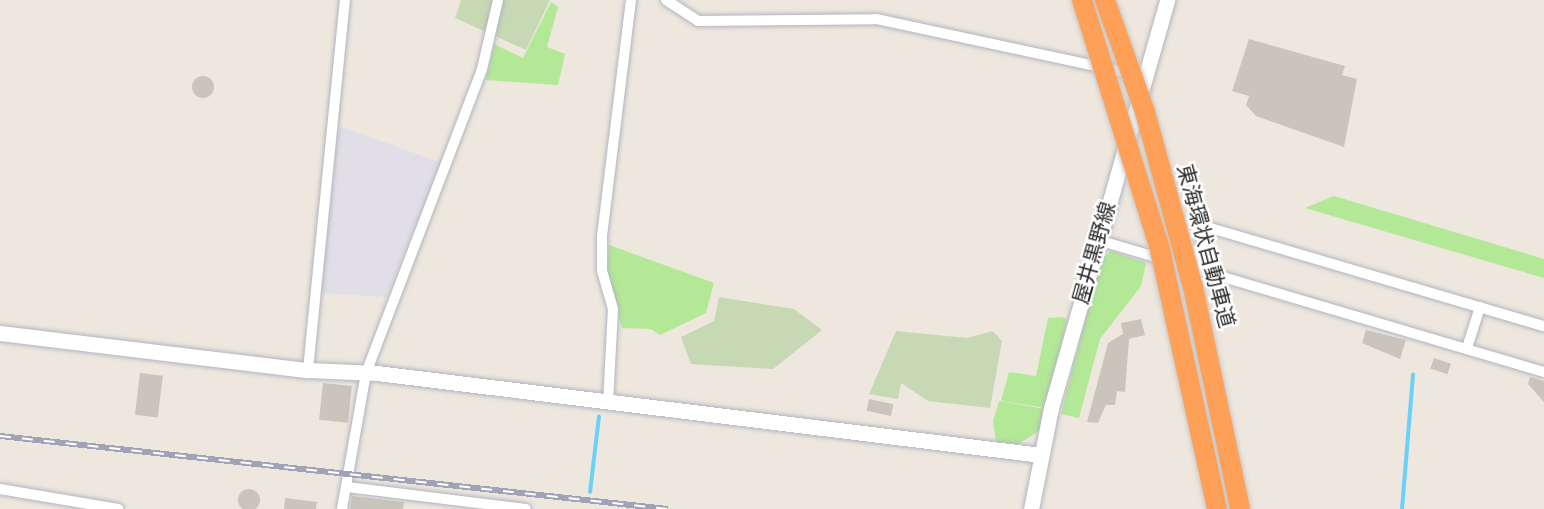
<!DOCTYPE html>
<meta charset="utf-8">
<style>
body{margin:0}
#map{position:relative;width:1544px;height:509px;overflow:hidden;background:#eee7de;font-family:"Space Grotesk","Noto Sans JP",sans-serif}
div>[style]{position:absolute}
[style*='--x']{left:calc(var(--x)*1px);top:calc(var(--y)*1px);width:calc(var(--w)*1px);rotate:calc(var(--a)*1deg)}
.industrial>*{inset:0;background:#e1dee7}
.green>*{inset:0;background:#b3e897}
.cemetery>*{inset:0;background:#c6d9b4}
.stream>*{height:4px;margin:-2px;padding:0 2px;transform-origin:2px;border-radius:2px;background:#6bd1f6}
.building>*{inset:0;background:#c9c5bc;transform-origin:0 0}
.round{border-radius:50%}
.roads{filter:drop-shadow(0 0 2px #b2b4c0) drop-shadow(0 0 2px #b2b4c0)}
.street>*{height:10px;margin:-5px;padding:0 5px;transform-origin:5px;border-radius:5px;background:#fff}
.secondary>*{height:15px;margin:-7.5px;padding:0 7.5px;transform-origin:7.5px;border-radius:7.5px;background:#fff}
.rail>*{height:6px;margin-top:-3px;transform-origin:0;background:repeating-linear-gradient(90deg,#fff 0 11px,#a0a3b7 0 22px);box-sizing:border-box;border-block:2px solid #a0a3b7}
.bridges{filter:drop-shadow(0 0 2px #c8c8c8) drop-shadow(0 0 2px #c8c8c8)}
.highway-bridge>*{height:20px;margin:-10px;padding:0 10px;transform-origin:10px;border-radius:10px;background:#ffa058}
span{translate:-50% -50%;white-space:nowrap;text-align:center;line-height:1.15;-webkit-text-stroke:5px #fff;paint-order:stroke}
.street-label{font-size:21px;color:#2c2c2c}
</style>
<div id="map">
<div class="industrial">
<i style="clip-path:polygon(339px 126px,442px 163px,386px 297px,321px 293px)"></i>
</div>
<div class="green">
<i style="clip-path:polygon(551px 2px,558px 7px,547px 47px,565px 54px,558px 85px,486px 80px,494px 44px,523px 58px)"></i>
<i style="clip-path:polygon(1334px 196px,1544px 259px,1544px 278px,1305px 208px)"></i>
<i style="clip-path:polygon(609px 245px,714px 283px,706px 313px,660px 335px,651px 329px,622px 328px,607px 271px)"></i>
<i style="clip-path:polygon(1111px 251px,1146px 263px,1141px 286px,1100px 339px,1079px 418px,1061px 414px,1101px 259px)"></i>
<i style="clip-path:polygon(1063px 317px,1067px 320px,1046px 408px,1001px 401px,1009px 372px,1036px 376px,1048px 318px)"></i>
<i style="clip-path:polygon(999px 401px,1046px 409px,1041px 430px,1018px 444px,996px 442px,993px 421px)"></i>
</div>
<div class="cemetery">
<i style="clip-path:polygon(461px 0,550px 0,526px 50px,455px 18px)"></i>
<i style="clip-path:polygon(719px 297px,794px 309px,822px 330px,773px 369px,691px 364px,681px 337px,714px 321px)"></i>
<i style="clip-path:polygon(896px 331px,967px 338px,993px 331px,1002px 341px,990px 408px,928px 401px,901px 383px,898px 399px,869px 394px)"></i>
</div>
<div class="stream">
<i style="--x:590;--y:492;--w:76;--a:-83.2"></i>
<i style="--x:1402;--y:509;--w:135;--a:-85.3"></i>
</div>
<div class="building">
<i style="clip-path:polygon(1249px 39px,1345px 66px,1342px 75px,1357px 79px,1344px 147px,1256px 116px,1246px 105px,1249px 96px,1232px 91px)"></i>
<i class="round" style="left:192px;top:76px;width:22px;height:22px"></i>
<i style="clip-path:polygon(1141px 319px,1145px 335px,1129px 339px,1125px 392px,1117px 391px,1115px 405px,1106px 405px,1098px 423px,1087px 422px,1108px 343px,1123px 334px,1121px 323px)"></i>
<i style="clip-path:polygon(1366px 330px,1406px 340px,1400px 359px,1362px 343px)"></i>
<i style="left:1434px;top:358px;width:18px;height:11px;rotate:19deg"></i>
<i style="left:140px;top:373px;width:23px;height:42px;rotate:7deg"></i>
<i style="clip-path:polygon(1530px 377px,1544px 381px,1544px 402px,1528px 384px)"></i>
<i style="left:323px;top:383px;width:29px;height:37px;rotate:6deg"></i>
<i style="left:869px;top:399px;width:25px;height:12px;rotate:12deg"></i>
<i class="round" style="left:238px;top:489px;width:22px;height:22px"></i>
<i style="clip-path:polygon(352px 496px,404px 502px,403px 509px,350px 509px)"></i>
<i style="clip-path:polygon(285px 498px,317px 502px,316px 509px,284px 509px)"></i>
</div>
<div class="roads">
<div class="street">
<i style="--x:666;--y:0;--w:38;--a:33"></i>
<i style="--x:698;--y:21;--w:178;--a:-0.6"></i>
<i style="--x:876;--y:19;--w:263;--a:12.1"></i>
<i style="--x:1098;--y:240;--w:465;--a:16.5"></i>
<i style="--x:1193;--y:270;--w:45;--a:-72"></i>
<i style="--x:1207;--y:227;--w:351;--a:16.4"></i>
<i style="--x:1467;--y:348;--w:43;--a:-72.4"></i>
<i style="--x:308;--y:370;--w:372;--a:-84.3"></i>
<i style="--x:608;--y:404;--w:95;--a:-87"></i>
<i style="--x:613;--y:309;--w:40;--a:-106"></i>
<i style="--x:602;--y:271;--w:35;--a:-90"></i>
<i style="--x:602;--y:236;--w:238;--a:-83"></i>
<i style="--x:347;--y:487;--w:180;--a:7"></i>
<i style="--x:0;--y:489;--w:120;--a:9.6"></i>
<i style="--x:342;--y:509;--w:138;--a:-80"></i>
<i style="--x:366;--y:373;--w:325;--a:-69.1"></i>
<i style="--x:482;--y:69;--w:71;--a:-76.9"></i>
</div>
<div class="secondary">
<i style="--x:0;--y:333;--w:310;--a:6.9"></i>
<i style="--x:308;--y:370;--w:69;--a:2.5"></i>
<i style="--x:377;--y:373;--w:669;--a:7.04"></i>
<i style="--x:1031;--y:509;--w:103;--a:-78.8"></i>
<i style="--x:1051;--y:408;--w:424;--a:-74.1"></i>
</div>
</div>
<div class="rail">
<i style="--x:0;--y:436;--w:672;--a:6.24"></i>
</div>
<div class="bridges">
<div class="highway-bridge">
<i style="--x:1082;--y:0;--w:257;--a:72.6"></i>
<i style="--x:1159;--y:245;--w:270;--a:77.6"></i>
<i style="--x:1105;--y:0;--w:119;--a:70.3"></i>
<i style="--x:1145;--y:112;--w:181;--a:74.7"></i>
<i style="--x:1193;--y:287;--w:227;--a:78"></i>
</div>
</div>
<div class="street-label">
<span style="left:1206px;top:246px;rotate:75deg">東海環状自動車道</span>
<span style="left:1094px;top:253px;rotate:-74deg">屋井黒野線</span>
</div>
</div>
